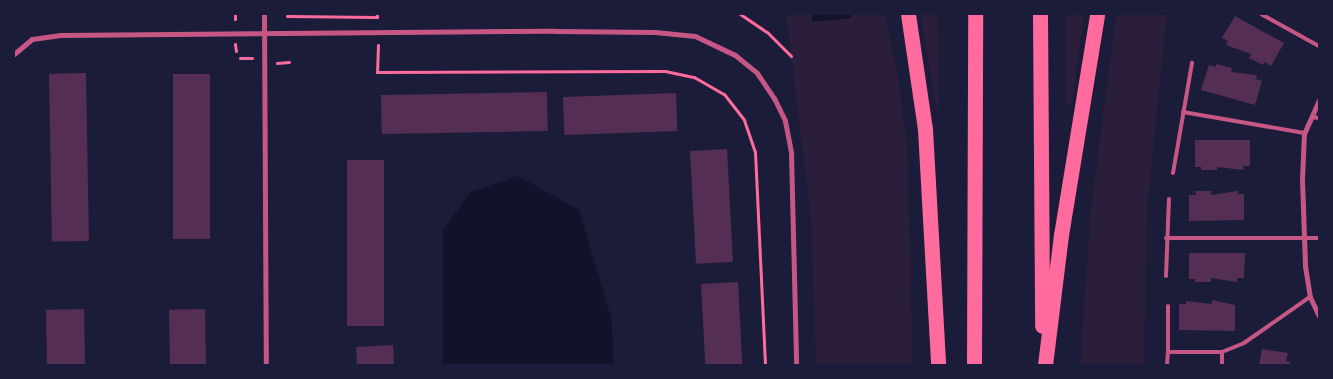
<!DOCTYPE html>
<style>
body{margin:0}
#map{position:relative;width:1333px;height:379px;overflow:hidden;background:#1b1b3a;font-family:"Noto Sans",sans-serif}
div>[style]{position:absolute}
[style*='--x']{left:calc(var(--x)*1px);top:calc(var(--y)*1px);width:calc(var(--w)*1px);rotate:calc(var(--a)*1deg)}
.green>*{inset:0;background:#2a1e3b}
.water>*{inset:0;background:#12122b}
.building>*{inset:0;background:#542f53;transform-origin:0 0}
.path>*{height:3px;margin:-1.5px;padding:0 1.5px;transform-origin:1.5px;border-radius:1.5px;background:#ff6b9d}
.service>*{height:4px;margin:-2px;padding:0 2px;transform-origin:2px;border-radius:2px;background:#c65784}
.minor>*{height:5px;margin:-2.5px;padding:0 2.5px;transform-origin:2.5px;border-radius:2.5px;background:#c65784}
.motorway>*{height:15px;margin:-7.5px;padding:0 7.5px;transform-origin:7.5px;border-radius:7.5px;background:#ff6b9d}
span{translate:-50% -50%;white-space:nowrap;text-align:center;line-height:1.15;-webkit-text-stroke:4px #1b1b3a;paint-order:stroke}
.frame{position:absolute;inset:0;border:15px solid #1b1b3a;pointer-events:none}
</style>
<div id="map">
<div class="green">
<i style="clip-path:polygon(786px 14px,885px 14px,899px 84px,907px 147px,913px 365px,816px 365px,811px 218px)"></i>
<i style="clip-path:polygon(920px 14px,938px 14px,939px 121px,921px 20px)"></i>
<i style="clip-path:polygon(1066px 14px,1084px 14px,1072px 104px,1065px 104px)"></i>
<i style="clip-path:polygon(1116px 14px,1167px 14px,1147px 208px,1144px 365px,1080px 365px,1090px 218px)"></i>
</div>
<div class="water">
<i style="clip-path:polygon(811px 14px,850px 14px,851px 18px,813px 22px)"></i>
<i style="clip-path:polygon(518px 176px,579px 210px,612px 321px,613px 365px,443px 365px,443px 231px,470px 192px)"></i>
</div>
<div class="building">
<i style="clip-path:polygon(1235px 16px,1284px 43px,1271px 66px,1265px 62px,1263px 65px,1249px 58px,1251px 54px,1226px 45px,1228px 41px,1222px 38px)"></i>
<i style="clip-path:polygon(1216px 64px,1232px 68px,1231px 72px,1257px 75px,1256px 79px,1262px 81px,1255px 105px,1201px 90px,1209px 65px,1216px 67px)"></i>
<i style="left:86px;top:73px;width:168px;height:37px;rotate:89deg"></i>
<i style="left:173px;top:74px;width:37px;height:165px"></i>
<i style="left:547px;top:92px;width:39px;height:166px;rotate:89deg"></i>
<i style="left:676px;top:93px;width:38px;height:113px;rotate:88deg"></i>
<i style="clip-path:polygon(1195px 140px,1250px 140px,1250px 166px,1243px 166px,1244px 170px,1217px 167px,1217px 170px,1201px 170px,1201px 167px,1195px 167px)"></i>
<i style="left:727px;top:149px;width:113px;height:37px;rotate:87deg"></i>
<i style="left:347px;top:160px;width:37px;height:166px"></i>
<i style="clip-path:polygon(1195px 191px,1211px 191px,1211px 195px,1238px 191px,1238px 194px,1244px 194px,1244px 220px,1189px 221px,1189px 195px,1196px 195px)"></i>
<i style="clip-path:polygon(1189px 253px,1245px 253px,1244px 278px,1237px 278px,1237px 282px,1211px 278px,1211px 282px,1195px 282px,1195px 279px,1189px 279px)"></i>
<i style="left:738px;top:282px;width:83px;height:37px;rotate:87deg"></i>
<i style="clip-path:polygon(1212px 300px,1235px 305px,1235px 331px,1179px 330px,1179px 304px,1186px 304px,1186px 301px,1212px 304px)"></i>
<i style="left:84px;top:309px;width:56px;height:38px;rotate:89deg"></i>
<i style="left:205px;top:309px;width:56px;height:36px;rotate:89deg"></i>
<i style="left:393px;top:345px;width:20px;height:37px;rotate:87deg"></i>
<i style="clip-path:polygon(1262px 349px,1288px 353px,1286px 361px,1290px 362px,1290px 365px,1259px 365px)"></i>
</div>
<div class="path">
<i style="--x:235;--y:14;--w:5;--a:90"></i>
<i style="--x:740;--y:14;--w:32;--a:34"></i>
<i style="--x:767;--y:32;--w:34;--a:45"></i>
<i style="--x:287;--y:16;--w:90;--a:0.6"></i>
<i style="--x:377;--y:17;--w:3;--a:-90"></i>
<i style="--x:235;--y:44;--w:7;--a:82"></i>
<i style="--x:378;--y:45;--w:27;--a:92"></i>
<i style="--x:377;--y:72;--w:288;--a:-0.2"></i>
<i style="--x:665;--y:71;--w:30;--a:12"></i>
<i style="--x:694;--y:77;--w:34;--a:30"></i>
<i style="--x:724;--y:94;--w:33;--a:52"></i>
<i style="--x:744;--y:120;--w:34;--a:71"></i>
<i style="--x:755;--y:152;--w:213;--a:87.3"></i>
<i style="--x:240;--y:58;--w:12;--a:0"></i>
<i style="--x:277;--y:63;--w:12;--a:-5"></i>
</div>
<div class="service">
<i style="--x:1261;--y:14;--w:66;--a:28.9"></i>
<i style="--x:1183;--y:112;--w:123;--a:9.8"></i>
<i style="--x:1312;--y:117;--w:7;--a:8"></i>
<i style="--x:1173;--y:173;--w:112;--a:-80.2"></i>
<i style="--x:1166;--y:238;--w:153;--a:0"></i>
<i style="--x:1166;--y:276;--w:77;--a:-87.8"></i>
<i style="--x:1168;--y:352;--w:46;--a:-90"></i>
<i style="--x:1167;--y:365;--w:13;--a:-86"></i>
<i style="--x:1168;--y:352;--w:54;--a:0"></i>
<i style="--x:1222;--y:352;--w:24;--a:-22"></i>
<i style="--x:1244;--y:343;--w:80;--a:-34.9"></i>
<i style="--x:1222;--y:365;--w:13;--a:-90"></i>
</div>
<div class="minor">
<i style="--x:264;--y:14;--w:351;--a:89.7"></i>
<i style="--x:14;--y:54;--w:23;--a:-40"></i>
<i style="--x:32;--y:39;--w:29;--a:-8"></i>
<i style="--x:61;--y:35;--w:495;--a:-0.5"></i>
<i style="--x:556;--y:31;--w:99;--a:0.6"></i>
<i style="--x:655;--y:32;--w:40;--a:5.7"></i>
<i style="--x:695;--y:36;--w:44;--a:25.4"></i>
<i style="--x:735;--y:55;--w:28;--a:39"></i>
<i style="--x:757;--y:73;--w:30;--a:56"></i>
<i style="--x:774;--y:98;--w:25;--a:64"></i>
<i style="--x:785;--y:121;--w:33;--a:79"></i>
<i style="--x:791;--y:153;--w:212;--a:88.6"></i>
<i style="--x:1319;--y:100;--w:36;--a:114"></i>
<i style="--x:1304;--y:133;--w:46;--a:92.5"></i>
<i style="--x:1302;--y:179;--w:87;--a:88"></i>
<i style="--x:1305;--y:266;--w:31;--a:81"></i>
<i style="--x:1310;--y:297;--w:21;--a:65"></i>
</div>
<div class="motorway">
<i style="--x:908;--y:14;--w:116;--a:81.6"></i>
<i style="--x:925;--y:129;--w:236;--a:86.8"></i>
<i style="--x:1040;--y:14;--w:312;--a:89.6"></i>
<i style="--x:974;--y:365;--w:351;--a:-89.8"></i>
<i style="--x:1045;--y:365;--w:131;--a:-83"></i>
<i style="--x:1061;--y:235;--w:224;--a:-80.7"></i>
</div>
<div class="frame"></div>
</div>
